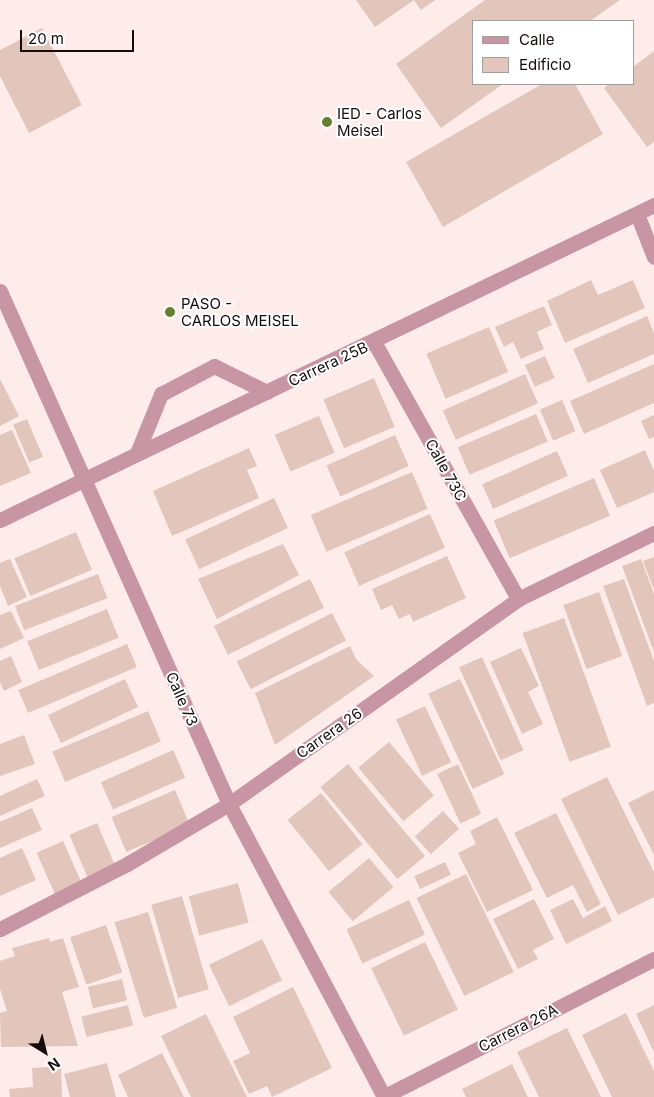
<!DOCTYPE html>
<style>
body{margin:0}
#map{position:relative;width:654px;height:1097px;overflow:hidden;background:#feeceb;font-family:Inter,sans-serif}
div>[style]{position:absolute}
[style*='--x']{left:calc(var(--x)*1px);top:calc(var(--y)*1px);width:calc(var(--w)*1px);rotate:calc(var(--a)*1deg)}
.building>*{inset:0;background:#e2c6bc;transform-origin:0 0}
.minor>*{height:15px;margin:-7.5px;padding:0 7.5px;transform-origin:7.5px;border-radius:7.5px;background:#c895a4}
.dots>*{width:14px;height:14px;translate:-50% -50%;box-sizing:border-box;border:2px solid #fff;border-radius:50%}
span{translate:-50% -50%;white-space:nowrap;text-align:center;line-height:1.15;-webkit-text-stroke:4px #fff;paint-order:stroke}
.poi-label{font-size:15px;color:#160c0c}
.left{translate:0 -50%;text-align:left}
.street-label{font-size:15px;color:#160c0c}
.legend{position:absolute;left:472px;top:20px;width:162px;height:65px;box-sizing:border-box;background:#fff;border:1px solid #a29e9e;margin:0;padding:6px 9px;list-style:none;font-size:15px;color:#160c0c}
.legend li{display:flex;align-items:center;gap:10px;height:25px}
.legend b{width:25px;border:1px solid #a29e9e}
.north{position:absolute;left:20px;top:1027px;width:50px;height:50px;-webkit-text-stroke:4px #fff;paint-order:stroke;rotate:144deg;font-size:14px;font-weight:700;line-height:20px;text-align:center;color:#160c0c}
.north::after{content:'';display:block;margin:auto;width:18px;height:22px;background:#160c0c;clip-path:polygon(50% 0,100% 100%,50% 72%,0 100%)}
.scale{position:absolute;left:20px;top:30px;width:114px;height:22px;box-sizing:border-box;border:2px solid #160c0c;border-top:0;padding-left:6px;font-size:15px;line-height:18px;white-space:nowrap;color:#160c0c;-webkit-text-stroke:4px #fff;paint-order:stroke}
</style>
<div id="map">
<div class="building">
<i style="clip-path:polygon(356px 0,414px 0,375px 27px)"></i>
<i style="clip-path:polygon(414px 0,435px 0,421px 10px)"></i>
<i style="clip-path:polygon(485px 0,620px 0,590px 21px,473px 21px,473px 84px,503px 84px,441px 128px,396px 64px)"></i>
<i style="clip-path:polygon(42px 28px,82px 105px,29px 133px,0 76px,0 50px)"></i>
<i style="clip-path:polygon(654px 51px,654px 142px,647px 147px,604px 88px,609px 84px,633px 84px,633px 67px)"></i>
<i style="clip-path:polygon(542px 84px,575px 84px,603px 134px,443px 227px,406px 162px)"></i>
<i style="clip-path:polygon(591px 280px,598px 295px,633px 280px,645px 308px,565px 343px,547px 301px)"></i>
<i style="clip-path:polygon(544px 306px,552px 325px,537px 332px,544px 349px,521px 359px,513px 342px,504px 347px,495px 327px)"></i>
<i style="clip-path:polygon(647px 316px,654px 333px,654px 354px,588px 383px,573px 349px)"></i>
<i style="left:489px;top:327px;width:49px;height:68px;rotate:67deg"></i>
<i style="left:545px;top:356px;width:24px;height:22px;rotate:66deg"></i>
<i style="clip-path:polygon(654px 364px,654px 403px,584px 434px,570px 401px)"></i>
<i style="left:525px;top:374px;width:32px;height:90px;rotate:66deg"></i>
<i style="left:374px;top:378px;width:53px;height:55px;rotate:67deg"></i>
<i style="clip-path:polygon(0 379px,19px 416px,0 426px)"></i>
<i style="left:562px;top:400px;width:34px;height:24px;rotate:67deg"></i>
<i style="left:536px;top:414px;width:30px;height:85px;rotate:67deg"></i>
<i style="clip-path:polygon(654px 415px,654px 437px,649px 439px,641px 421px)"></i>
<i style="left:319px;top:416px;width:40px;height:48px;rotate:67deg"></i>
<i style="left:27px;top:419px;width:41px;height:15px;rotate:67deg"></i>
<i style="clip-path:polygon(12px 430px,31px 473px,0 486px,0 435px)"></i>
<i style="left:395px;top:435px;width:34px;height:75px;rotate:66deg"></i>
<i style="clip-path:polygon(249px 448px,257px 466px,247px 470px,259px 498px,172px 536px,153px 491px)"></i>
<i style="clip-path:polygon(645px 450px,654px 471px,654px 492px,617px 508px,600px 470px)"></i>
<i style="left:557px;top:451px;width:27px;height:82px;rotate:66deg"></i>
<i style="left:412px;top:472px;width:40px;height:110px;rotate:67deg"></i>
<i style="left:594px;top:478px;width:41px;height:109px;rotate:67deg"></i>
<i style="left:274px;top:498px;width:33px;height:98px;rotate:65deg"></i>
<i style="left:430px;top:514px;width:37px;height:94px;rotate:66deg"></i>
<i style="left:76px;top:532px;width:41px;height:67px;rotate:67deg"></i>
<i style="clip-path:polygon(283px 544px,299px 575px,217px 619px,198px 579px)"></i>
<i style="clip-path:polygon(447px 556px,466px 598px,413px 622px,410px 614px,399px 619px,392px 605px,381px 610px,372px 589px)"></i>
<i style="clip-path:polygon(654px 557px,654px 590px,643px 561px)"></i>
<i style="clip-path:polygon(10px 559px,27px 597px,8px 606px,0 586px,0 563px)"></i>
<i style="clip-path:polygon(641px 559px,654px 594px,654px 652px,622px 566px)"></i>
<i style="left:98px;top:574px;width:26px;height:89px;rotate:69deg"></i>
<i style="left:310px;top:579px;width:32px;height:107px;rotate:64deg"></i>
<i style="clip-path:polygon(624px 579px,654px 661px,654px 703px,647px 706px,603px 586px)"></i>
<i style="left:599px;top:592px;width:68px;height:38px;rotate:70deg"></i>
<i style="left:107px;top:609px;width:31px;height:86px;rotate:68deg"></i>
<i style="clip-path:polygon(11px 611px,24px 638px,0 649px,0 615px)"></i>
<i style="left:332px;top:613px;width:31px;height:107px;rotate:63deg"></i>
<i style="left:564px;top:618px;width:137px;height:44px;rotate:70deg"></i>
<i style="left:127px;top:644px;width:25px;height:118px;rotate:67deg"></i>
<i style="clip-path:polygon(350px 646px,356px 659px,374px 676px,275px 745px,255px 693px)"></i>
<i style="clip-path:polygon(521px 648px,539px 686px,528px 692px,543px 724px,522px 734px,490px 662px)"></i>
<i style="clip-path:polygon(11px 656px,22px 682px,4px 691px,0 682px,0 661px)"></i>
<i style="left:482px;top:657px;width:102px;height:25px;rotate:66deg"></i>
<i style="left:125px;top:679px;width:31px;height:85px;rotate:65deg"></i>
<i style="left:460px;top:679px;width:105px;height:35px;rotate:65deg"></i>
<i style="left:425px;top:706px;width:62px;height:32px;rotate:65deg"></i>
<i style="left:148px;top:711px;width:33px;height:104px;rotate:67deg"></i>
<i style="clip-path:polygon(24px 735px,35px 764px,0 776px,0 744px)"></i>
<i style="left:389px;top:742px;width:70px;height:40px;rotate:50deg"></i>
<i style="left:173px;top:750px;width:30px;height:79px;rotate:66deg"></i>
<i style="left:348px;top:764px;width:120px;height:36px;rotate:50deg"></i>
<i style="left:458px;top:764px;width:55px;height:23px;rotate:65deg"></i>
<i style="clip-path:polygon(607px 777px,654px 872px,654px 897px,618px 915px,561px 799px)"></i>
<i style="clip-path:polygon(37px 779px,45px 796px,0 816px,0 796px)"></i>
<i style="left:175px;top:790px;width:38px;height:69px;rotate:67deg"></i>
<i style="clip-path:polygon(654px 790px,654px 855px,628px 803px)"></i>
<i style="left:321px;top:793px;width:66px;height:43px;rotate:51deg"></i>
<i style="clip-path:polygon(32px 808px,42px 830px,0 848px,0 822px)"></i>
<i style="left:443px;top:811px;width:24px;height:38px;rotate:48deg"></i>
<i style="clip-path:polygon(556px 813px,601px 904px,587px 912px,573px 885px,547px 898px,514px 833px)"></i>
<i style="clip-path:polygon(497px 817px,533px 890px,487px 912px,458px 853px,476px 844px,470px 831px)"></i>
<i style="left:97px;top:823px;width:50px;height:30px;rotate:67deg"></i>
<i style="left:63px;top:841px;width:47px;height:29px;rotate:66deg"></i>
<i style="clip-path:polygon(22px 848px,36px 880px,0 896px,0 858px)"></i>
<i style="left:369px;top:858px;width:38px;height:53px;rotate:50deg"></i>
<i style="left:445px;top:862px;width:14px;height:34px;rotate:65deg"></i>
<i style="left:466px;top:874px;width:109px;height:55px;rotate:64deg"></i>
<i style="left:238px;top:883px;width:41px;height:51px;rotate:75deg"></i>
<i style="left:182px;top:896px;width:97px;height:32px;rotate:74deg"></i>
<i style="clip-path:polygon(534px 899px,554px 939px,533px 950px,538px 959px,518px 969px,493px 919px)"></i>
<i style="clip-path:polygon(573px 899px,583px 918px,605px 906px,612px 921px,566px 944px,550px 910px)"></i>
<i style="left:409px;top:900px;width:38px;height:69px;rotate:65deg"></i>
<i style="left:148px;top:912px;width:100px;height:35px;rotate:73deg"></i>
<i style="left:106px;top:925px;width:50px;height:38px;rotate:71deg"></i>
<i style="clip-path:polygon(49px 938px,50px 942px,63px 938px,79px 987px,62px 992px,78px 1046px,1px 1047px,0 1013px,7px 1011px,0 989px,0 961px,15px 956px,12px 948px)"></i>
<i style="left:262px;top:939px;width:46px;height:59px;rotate:64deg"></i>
<i style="left:425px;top:942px;width:75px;height:60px;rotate:64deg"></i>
<i style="left:122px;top:979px;width:22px;height:35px;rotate:77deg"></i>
<i style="clip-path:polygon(293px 987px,332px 1068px,272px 1097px,267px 1086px,249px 1094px,233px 1061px,250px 1053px,233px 1017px)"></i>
<i style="left:128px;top:1005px;width:21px;height:48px;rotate:76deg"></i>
<i style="clip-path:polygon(654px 1005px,654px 1052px,636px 1014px)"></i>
<i style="clip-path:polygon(626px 1013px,654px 1071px,654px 1097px,612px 1097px,582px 1035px)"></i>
<i style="clip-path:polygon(206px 1014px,247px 1097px,191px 1097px,161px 1036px)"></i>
<i style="clip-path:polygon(567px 1028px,601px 1097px,539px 1097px,517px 1052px)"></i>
<i style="clip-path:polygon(162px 1053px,184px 1097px,128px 1097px,118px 1075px)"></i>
<i style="clip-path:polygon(107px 1063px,116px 1097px,70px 1097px,64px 1074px)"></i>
<i style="clip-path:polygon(512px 1064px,528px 1097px,466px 1097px,462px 1089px)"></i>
<i style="clip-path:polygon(61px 1066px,62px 1097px,10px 1097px,9px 1089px,33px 1087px,32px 1068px)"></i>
</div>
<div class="minor">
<i style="--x:637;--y:214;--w:46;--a:68.4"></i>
<i style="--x:0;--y:291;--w:562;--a:65.94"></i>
<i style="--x:229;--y:804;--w:331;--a:62.1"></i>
<i style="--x:374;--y:342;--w:295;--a:60.7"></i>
<i style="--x:137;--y:453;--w:64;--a:-67.9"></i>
<i style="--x:161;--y:394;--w:60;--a:-27.8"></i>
<i style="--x:214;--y:366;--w:59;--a:26.1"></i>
<i style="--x:0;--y:520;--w:726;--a:-25.72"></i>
<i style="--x:0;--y:929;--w:143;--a:-27.1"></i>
<i style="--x:127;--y:864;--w:118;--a:-30.5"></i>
<i style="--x:229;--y:804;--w:354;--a:-35.3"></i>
<i style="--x:518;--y:599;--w:151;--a:-25.9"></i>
<i style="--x:383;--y:1097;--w:304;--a:-27"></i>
</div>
<div class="dots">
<i style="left:327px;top:122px;background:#677f31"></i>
<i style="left:170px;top:312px;background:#677f31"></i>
</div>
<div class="poi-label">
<span class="left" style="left:337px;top:122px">IED - Carlos<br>Meisel</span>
<span class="left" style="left:181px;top:312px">PASO -<br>CARLOS MEISEL</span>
</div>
<div class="street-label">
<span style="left:328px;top:364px;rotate:-25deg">Carrera 25B</span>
<span style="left:446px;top:470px;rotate:61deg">Calle 73C</span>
<span style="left:182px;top:699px;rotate:66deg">Calle 73</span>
<span style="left:329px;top:733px;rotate:-35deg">Carrera 26</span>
<span style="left:518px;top:1028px;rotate:-27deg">Carrera 26A</span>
</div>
<ul class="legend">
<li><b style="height:6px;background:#c895a4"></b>Calle</li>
<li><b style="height:14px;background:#e2c6bc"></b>Edificio</li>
</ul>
<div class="north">N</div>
<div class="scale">20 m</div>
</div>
